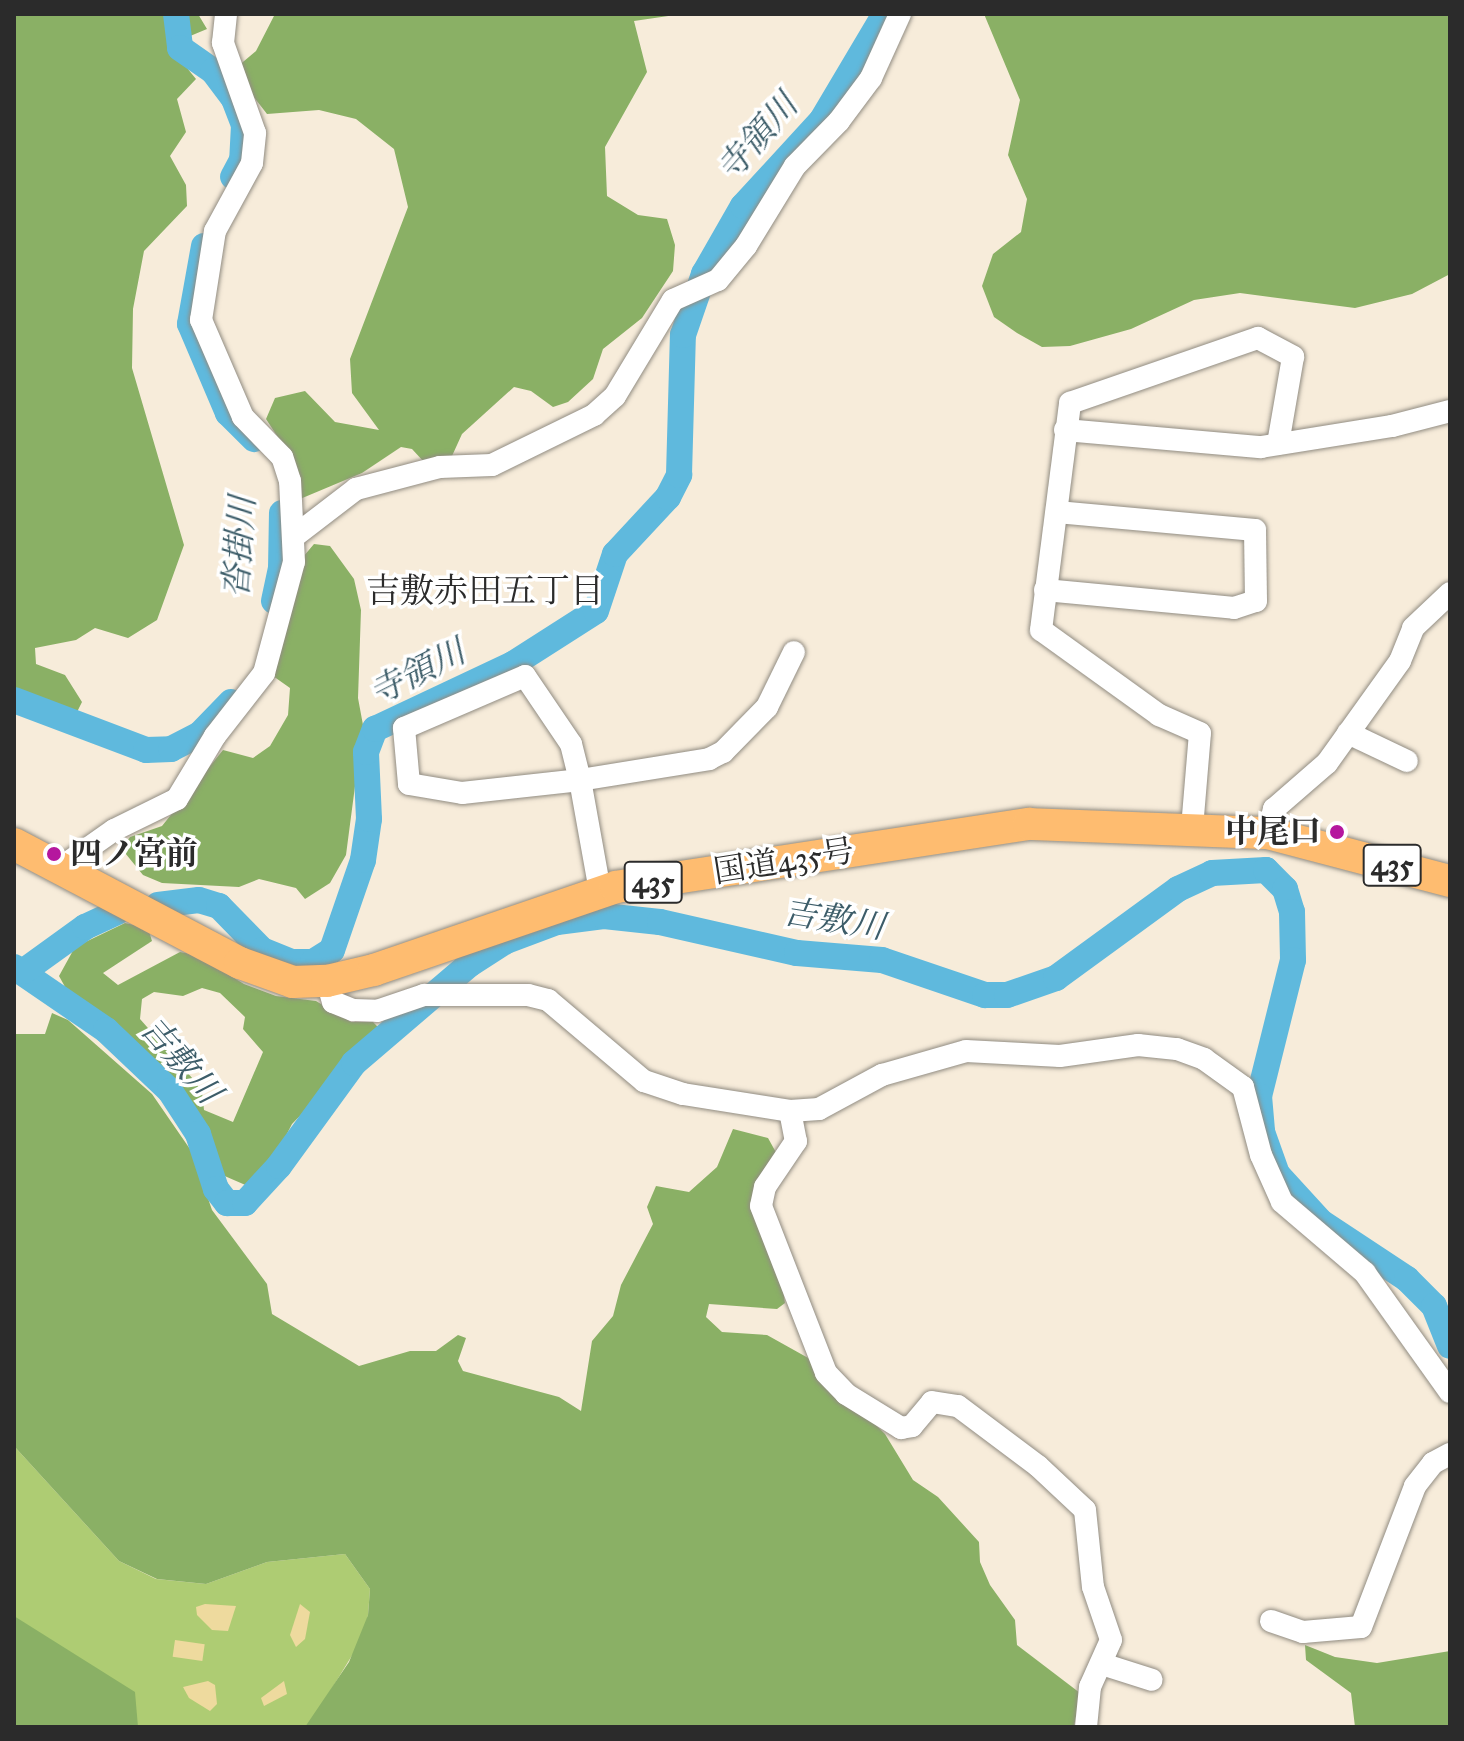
<!DOCTYPE html>
<meta charset="utf-8">
<style>
body{margin:0}
#map{position:relative;width:1464px;height:1741px;overflow:hidden;background:#f7ecda;font-family:"IM FELL Great Primer","Noto Serif JP",serif}
div>[style]{position:absolute}
[style*='--x']{left:calc(var(--x)*1px);top:calc(var(--y)*1px);width:calc(var(--w)*1px);rotate:calc(var(--a)*1deg)}
.green>*{inset:0;background:#aecc73}
.forest>*{inset:0;background:#8ab065}
.sand>*{inset:0;background:#eeda9e;transform-origin:0 0}
.river>*{height:26px;margin:-13px;padding:0 13px;transform-origin:13px;border-radius:13px;background:#5fb9dd}
.roads{filter:drop-shadow(0 0 2px #918c82) drop-shadow(0 0 2px #918c82)}
.minor>*{height:22px;margin:-11px;padding:0 11px;transform-origin:11px;border-radius:11px;background:#fff}
.highway>*{height:32px;margin:-16px;padding:0 16px;transform-origin:16px;border-radius:16px;background:#febc70}
.dots>*{width:22px;height:22px;translate:-50% -50%;box-sizing:border-box;border:4px solid #fff;border-radius:50%}
span{translate:-50% -50%;white-space:nowrap;text-align:center;line-height:1.15;-webkit-text-stroke:7px #fff;paint-order:stroke}
.shield-label span{padding:2px 6px;background:#fff;border:2px solid;border-radius:6px;-webkit-text-stroke-width:0}
.shield-label{font-size:30px;color:#2b2b2b;font-weight:700}
.poi-label{font-size:32px;color:#2b2b2b;font-weight:700}
.right{translate:-100% -50%;text-align:right}
.left{translate:0 -50%;text-align:left}
.street-label{font-size:32px;color:#2b2b2b}
.water-label{font-size:34px;color:#3d5d69;font-style:italic}
.neighbourhood-label{font-size:34px;color:#2b2b2b}
.frame{position:absolute;inset:0;border:16px solid #2b2b2b;pointer-events:none}
</style>
<div id="map">
<div class="green">
<i style="clip-path:polygon(14px 1446px,119px 1561px,156px 1579px,206px 1584px,267px 1562px,345px 1554px,370px 1589px,368px 1615px,362px 1639px,312px 1721px,305px 1727px,14px 1727px)"></i>
</div>
<div class="forest">
<i style="clip-path:polygon(14px 14px,198px 14px,207px 29px,183px 39px,174px 52px,196px 79px,177px 99px,186px 132px,170px 156px,186px 185px,187px 206px,144px 251px,133px 309px,132px 368px,184px 545px,157px 620px,128px 638px,95px 628px,76px 640px,35px 648px,36px 664px,65px 675px,82px 702px,75px 716px,14px 691px)"></i>
<i style="clip-path:polygon(275px 14px,682px 14px,634px 21px,647px 72px,605px 147px,607px 196px,638px 215px,667px 219px,675px 245px,673px 271px,642px 318px,603px 349px,593px 379px,568px 402px,553px 407px,531px 391px,514px 387px,462px 434px,452px 456px,424px 462px,412px 449px,401px 447px,362px 473px,300px 499px,283px 445px,266px 419px,275px 398px,305px 391px,335px 422px,379px 430px,352px 393px,350px 359px,408px 207px,394px 149px,356px 119px,319px 110px,267px 114px,253px 96px,237px 67px,256px 51px)"></i>
<i style="clip-path:polygon(984px 14px,1450px 14px,1450px 274px,1412px 294px,1355px 308px,1240px 293px,1194px 300px,1131px 329px,1070px 346px,1042px 347px,1017px 333px,994px 317px,982px 286px,993px 254px,1021px 232px,1027px 199px,1008px 155px,1020px 100px)"></i>
<i style="clip-path:polygon(314px 544px,330px 546px,354px 579px,361px 610px,358px 698px,363px 725px,346px 855px,330px 883px,305px 899px,296px 888px,259px 879px,239px 887px,162px 883px,143px 875px,121px 848px,130px 837px,162px 826px,223px 750px,253px 758px,270px 746px,288px 715px,290px 688px,273px 676px,303px 557px)"></i>
<i style="clip-path:polygon(evenodd,125px 923px,148px 928px,152px 941px,103px 973px,118px 985px,180px 952px,196px 955px,244px 984px,276px 996px,316px 1001px,351px 1022px,373px 1022px,382px 1031px,292px 1124px,271px 1165px,250px 1187px,220px 1174px,200px 1119px,161px 1070px,121px 1034px,74px 1003px,59px 976px,75px 947px,125px 923px,202px 988px,220px 993px,245px 1017px,243px 1029px,263px 1052px,233px 1122px,204px 1110px,202px 1092px,193px 1079px,140px 1019px,142px 999px,154px 992px,183px 996px,202px 988px)"></i>
<i style="clip-path:polygon(52px 1013px,68px 1020px,152px 1094px,192px 1152px,212px 1210px,267px 1284px,272px 1314px,359px 1366px,410px 1351px,436px 1351px,458px 1335px,466px 1338px,458px 1361px,463px 1371px,559px 1397px,581px 1411px,592px 1341px,613px 1316px,621px 1285px,653px 1224px,647px 1207px,656px 1186px,689px 1192px,717px 1167px,733px 1129px,768px 1138px,778px 1156px,766px 1173px,785px 1303px,777px 1309px,709px 1304px,706px 1317px,722px 1332px,767px 1335px,810px 1359px,885px 1434px,913px 1480px,938px 1497px,979px 1542px,980px 1562px,990px 1585px,1015px 1620px,1017px 1645px,1080px 1693px,1074px 1727px,305px 1727px,349px 1662px,368px 1615px,370px 1589px,345px 1554px,267px 1562px,206px 1584px,157px 1579px,119px 1561px,14px 1446px,14px 1034px,45px 1034px)"></i>
<i style="clip-path:polygon(14px 1616px,135px 1692px,138px 1727px,14px 1727px)"></i>
<i style="clip-path:polygon(1305px 1645px,1335px 1657px,1377px 1663px,1450px 1651px,1450px 1727px,1355px 1727px,1351px 1693px,1306px 1660px)"></i>
</div>
<div class="sand">
<i style="clip-path:polygon(205px 1604px,236px 1606px,228px 1631px,212px 1630px,197px 1615px,196px 1607px)"></i>
<i style="clip-path:polygon(300px 1604px,310px 1612px,305px 1639px,296px 1647px,290px 1635px)"></i>
<i style="left:175px;top:1640px;width:30px;height:17px;rotate:8deg"></i>
<i style="clip-path:polygon(208px 1681px,215px 1685px,217px 1704px,210px 1711px,189px 1698px,183px 1687px)"></i>
<i style="clip-path:polygon(284px 1681px,287px 1694px,264px 1706px,261px 1698px)"></i>
</div>
<div class="river">
<i style="--x:176;--y:14;--w:34;--a:83"></i>
<i style="--x:180;--y:48;--w:40;--a:34.9"></i>
<i style="--x:213;--y:71;--w:35;--a:53"></i>
<i style="--x:234;--y:99;--w:28;--a:69"></i>
<i style="--x:244;--y:125;--w:35;--a:93"></i>
<i style="--x:242;--y:160;--w:19;--a:118"></i>
<i style="--x:204;--y:246;--w:79;--a:100.2"></i>
<i style="--x:190;--y:324;--w:97;--a:66.9"></i>
<i style="--x:228;--y:413;--w:37;--a:45"></i>
<i style="--x:274;--y:601;--w:33;--a:-78"></i>
<i style="--x:281;--y:569;--w:56;--a:-89"></i>
<i style="--x:14;--y:700;--w:141;--a:20.7"></i>
<i style="--x:146;--y:750;--w:25;--a:-2"></i>
<i style="--x:171;--y:749;--w:31;--a:-27"></i>
<i style="--x:199;--y:735;--w:46;--a:-45.9"></i>
<i style="--x:158;--y:905;--w:41;--a:-7"></i>
<i style="--x:199;--y:900;--w:21;--a:17"></i>
<i style="--x:219;--y:906;--w:62;--a:45.7"></i>
<i style="--x:262;--y:950;--w:32;--a:22"></i>
<i style="--x:292;--y:962;--w:21;--a:0"></i>
<i style="--x:313;--y:962;--w:22;--a:-32"></i>
<i style="--x:332;--y:950;--w:95;--a:-71"></i>
<i style="--x:363;--y:860;--w:41;--a:-81.7"></i>
<i style="--x:369;--y:819;--w:67;--a:-92.6"></i>
<i style="--x:366;--y:752;--w:25;--a:-69"></i>
<i style="--x:375;--y:729;--w:153;--a:-25.2"></i>
<i style="--x:513;--y:664;--w:98;--a:-32.6"></i>
<i style="--x:596;--y:611;--w:60;--a:-71.6"></i>
<i style="--x:615;--y:554;--w:78;--a:-47.1"></i>
<i style="--x:668;--y:497;--w:25;--a:-63"></i>
<i style="--x:679;--y:475;--w:140;--a:-88.4"></i>
<i style="--x:683;--y:335;--w:65;--a:-71"></i>
<i style="--x:704;--y:274;--w:78;--a:-60.2"></i>
<i style="--x:743;--y:206;--w:117;--a:-47.4"></i>
<i style="--x:822;--y:120;--w:123;--a:-59.3"></i>
<i style="--x:14;--y:967;--w:112;--a:34.4"></i>
<i style="--x:106;--y:1030;--w:88;--a:43.6"></i>
<i style="--x:170;--y:1091;--w:51;--a:56.9"></i>
<i style="--x:198;--y:1134;--w:58;--a:71.9"></i>
<i style="--x:216;--y:1189;--w:18;--a:52"></i>
<i style="--x:227;--y:1203;--w:18;--a:0"></i>
<i style="--x:245;--y:1203;--w:50;--a:-47.4"></i>
<i style="--x:279;--y:1166;--w:127;--a:-53.9"></i>
<i style="--x:354;--y:1063;--w:153;--a:-40.5"></i>
<i style="--x:470;--y:964;--w:43;--a:-32.6"></i>
<i style="--x:506;--y:941;--w:54;--a:-20.4"></i>
<i style="--x:557;--y:922;--w:47;--a:-7.3"></i>
<i style="--x:604;--y:916;--w:56;--a:6.1"></i>
<i style="--x:660;--y:922;--w:140;--a:12.8"></i>
<i style="--x:797;--y:953;--w:85;--a:4.7"></i>
<i style="--x:882;--y:960;--w:109;--a:18.8"></i>
<i style="--x:985;--y:995;--w:22;--a:0"></i>
<i style="--x:1007;--y:995;--w:52;--a:-19.1"></i>
<i style="--x:1056;--y:978;--w:151;--a:-36.1"></i>
<i style="--x:1178;--y:889;--w:38;--a:-25"></i>
<i style="--x:1212;--y:873;--w:54;--a:-3.2"></i>
<i style="--x:1266;--y:870;--w:27;--a:45"></i>
<i style="--x:1285;--y:889;--w:24;--a:73"></i>
<i style="--x:1292;--y:912;--w:48;--a:88.8"></i>
<i style="--x:1293;--y:960;--w:140;--a:104"></i>
<i style="--x:1259;--y:1096;--w:36;--a:85"></i>
<i style="--x:1262;--y:1132;--w:45;--a:70.3"></i>
<i style="--x:1277;--y:1174;--w:65;--a:47.5"></i>
<i style="--x:1321;--y:1222;--w:103;--a:33.5"></i>
<i style="--x:1407;--y:1279;--w:38;--a:45"></i>
<i style="--x:1434;--y:1306;--w:43;--a:68.2"></i>
<i style="--x:24;--y:971;--w:75;--a:-35.8"></i>
<i style="--x:85;--y:927;--w:35;--a:-25"></i>
</div>
<div class="roads">
<div class="minor">
<i style="--x:1065;--y:430;--w:197;--a:5"></i>
<i style="--x:1261;--y:447;--w:133;--a:-9.1"></i>
<i style="--x:1392;--y:426;--w:60;--a:-14.5"></i>
<i style="--x:296;--y:535;--w:76;--a:-37.5"></i>
<i style="--x:356;--y:489;--w:87;--a:-14.7"></i>
<i style="--x:440;--y:467;--w:52;--a:-2.2"></i>
<i style="--x:492;--y:465;--w:114;--a:-26.1"></i>
<i style="--x:594;--y:415;--w:28;--a:-42"></i>
<i style="--x:615;--y:396;--w:112;--a:-58.9"></i>
<i style="--x:673;--y:300;--w:49;--a:-24"></i>
<i style="--x:718;--y:280;--w:44;--a:-50.5"></i>
<i style="--x:746;--y:246;--w:94;--a:-58.5"></i>
<i style="--x:795;--y:166;--w:63;--a:-45.6"></i>
<i style="--x:839;--y:121;--w:54;--a:-53.3"></i>
<i style="--x:871;--y:78;--w:70;--a:-65.6"></i>
<i style="--x:1045;--y:590;--w:190;--a:5.4"></i>
<i style="--x:1234;--y:608;--w:23;--a:-18"></i>
<i style="--x:1256;--y:601;--w:71;--a:-90.8"></i>
<i style="--x:1255;--y:530;--w:199;--a:-174.8"></i>
<i style="--x:1348;--y:733;--w:65;--a:25.4"></i>
<i style="--x:1192;--y:828;--w:95;--a:-85.2"></i>
<i style="--x:1200;--y:733;--w:45;--a:-156.3"></i>
<i style="--x:1159;--y:715;--w:145;--a:-144.2"></i>
<i style="--x:1041;--y:630;--w:229;--a:-82.7"></i>
<i style="--x:1070;--y:403;--w:199;--a:-19.1"></i>
<i style="--x:1258;--y:338;--w:40;--a:28"></i>
<i style="--x:1293;--y:357;--w:88;--a:99.8"></i>
<i style="--x:1268;--y:833;--w:25;--a:-76"></i>
<i style="--x:1274;--y:809;--w:70;--a:-41"></i>
<i style="--x:1327;--y:763;--w:125;--a:-54.4"></i>
<i style="--x:1400;--y:661;--w:35;--a:-68"></i>
<i style="--x:1413;--y:628;--w:51;--a:-43.4"></i>
<i style="--x:60;--y:868;--w:66;--a:-35.1"></i>
<i style="--x:114;--y:830;--w:70;--a:-26.2"></i>
<i style="--x:177;--y:799;--w:74;--a:-58.9"></i>
<i style="--x:215;--y:736;--w:80;--a:-52.1"></i>
<i style="--x:264;--y:673;--w:115;--a:-74.9"></i>
<i style="--x:294;--y:562;--w:81;--a:-92.8"></i>
<i style="--x:290;--y:481;--w:25;--a:-108"></i>
<i style="--x:282;--y:457;--w:56;--a:-134.3"></i>
<i style="--x:243;--y:417;--w:106;--a:-113.4"></i>
<i style="--x:201;--y:320;--w:90;--a:-81.1"></i>
<i style="--x:215;--y:231;--w:77;--a:-61.4"></i>
<i style="--x:252;--y:163;--w:30;--a:-84"></i>
<i style="--x:255;--y:133;--w:96;--a:-109.6"></i>
<i style="--x:223;--y:43;--w:29;--a:-84"></i>
<i style="--x:600;--y:891;--w:113;--a:-100.2"></i>
<i style="--x:580;--y:780;--w:37;--a:-104"></i>
<i style="--x:571;--y:744;--w:82;--a:-124.1"></i>
<i style="--x:525;--y:676;--w:132;--a:156.7"></i>
<i style="--x:404;--y:728;--w:56;--a:84.9"></i>
<i style="--x:409;--y:784;--w:54;--a:9.6"></i>
<i style="--x:462;--y:793;--w:119;--a:-6.3"></i>
<i style="--x:580;--y:780;--w:131;--a:-9.2"></i>
<i style="--x:709;--y:759;--w:16;--a:-27"></i>
<i style="--x:723;--y:752;--w:63;--a:-45.6"></i>
<i style="--x:767;--y:707;--w:61;--a:-63.9"></i>
<i style="--x:327;--y:981;--w:22;--a:74"></i>
<i style="--x:333;--y:1002;--w:22;--a:22"></i>
<i style="--x:353;--y:1010;--w:24;--a:2"></i>
<i style="--x:377;--y:1011;--w:50;--a:-18.8"></i>
<i style="--x:424;--y:995;--w:104;--a:0"></i>
<i style="--x:528;--y:995;--w:21;--a:14"></i>
<i style="--x:548;--y:1000;--w:126;--a:40.2"></i>
<i style="--x:644;--y:1081;--w:41;--a:18.4"></i>
<i style="--x:683;--y:1094;--w:108;--a:9"></i>
<i style="--x:790;--y:1111;--w:29;--a:-4"></i>
<i style="--x:819;--y:1109;--w:72;--a:-28.4"></i>
<i style="--x:882;--y:1075;--w:87;--a:-15.9"></i>
<i style="--x:966;--y:1051;--w:94;--a:3"></i>
<i style="--x:1060;--y:1056;--w:79;--a:-8"></i>
<i style="--x:1138;--y:1045;--w:39;--a:6"></i>
<i style="--x:1177;--y:1049;--w:29;--a:20"></i>
<i style="--x:1204;--y:1059;--w:48;--a:35.7"></i>
<i style="--x:1243;--y:1087;--w:70;--a:75.2"></i>
<i style="--x:1261;--y:1155;--w:51;--a:65.9"></i>
<i style="--x:1282;--y:1202;--w:109;--a:40.5"></i>
<i style="--x:1365;--y:1273;--w:146;--a:54.5"></i>
<i style="--x:790;--y:1111;--w:31;--a:79"></i>
<i style="--x:796;--y:1141;--w:55;--a:124"></i>
<i style="--x:765;--y:1187;--w:19;--a:102"></i>
<i style="--x:761;--y:1206;--w:179;--a:68.7"></i>
<i style="--x:826;--y:1373;--w:29;--a:46"></i>
<i style="--x:846;--y:1394;--w:65;--a:31.7"></i>
<i style="--x:901;--y:1428;--w:11;--a:-10"></i>
<i style="--x:912;--y:1426;--w:31;--a:-50"></i>
<i style="--x:932;--y:1402;--w:26;--a:9"></i>
<i style="--x:958;--y:1406;--w:100;--a:36.9"></i>
<i style="--x:1038;--y:1466;--w:64;--a:43.1"></i>
<i style="--x:1085;--y:1510;--w:77;--a:84.1"></i>
<i style="--x:1093;--y:1587;--w:56;--a:71.2"></i>
<i style="--x:1111;--y:1640;--w:51;--a:114.1"></i>
<i style="--x:1090;--y:1687;--w:40;--a:95.7"></i>
<i style="--x:1271;--y:1621;--w:34;--a:19"></i>
<i style="--x:1303;--y:1632;--w:58;--a:-4.9"></i>
<i style="--x:1361;--y:1627;--w:151;--a:-69"></i>
<i style="--x:1415;--y:1486;--w:29;--a:-52"></i>
<i style="--x:1433;--y:1463;--w:19;--a:-28"></i>
<i style="--x:1102;--y:1664;--w:52;--a:17.7"></i>
</div>
<div class="highway">
<i style="--x:14;--y:844;--w:255;--a:27.8"></i>
<i style="--x:240;--y:963;--w:56;--a:19.7"></i>
<i style="--x:293;--y:982;--w:34;--a:-2"></i>
<i style="--x:327;--y:981;--w:48;--a:-13.2"></i>
<i style="--x:374;--y:970;--w:256;--a:-18.9"></i>
<i style="--x:616;--y:887;--w:418;--a:-8.7"></i>
<i style="--x:1029;--y:824;--w:239;--a:2.2"></i>
<i style="--x:1268;--y:833;--w:188;--a:14.8"></i>
</div>
</div>
<div class="dots">
<i style="left:1337px;top:832px;background:#b5179e"></i>
<i style="left:54px;top:854px;background:#b5179e"></i>
</div>
<div class="shield-label">
<span style="left:1392px;top:865px">435</span>
<span style="left:653px;top:882px">435</span>
</div>
<div class="poi-label">
<span class="right" style="left:1321px;top:832px">中尾口</span>
<span class="left" style="left:70px;top:854px">四ノ宮前</span>
</div>
<div class="street-label">
<span style="left:784px;top:862px;rotate:-9deg">国道435号</span>
</div>
<div class="water-label">
<span style="left:757px;top:137px;rotate:-49deg">寺領川</span>
<span style="left:239px;top:547px;rotate:-86deg">沓掛川</span>
<span style="left:417px;top:672px;rotate:-27deg">寺領川</span>
<span style="left:834px;top:919px;rotate:9deg">吉敷川</span>
<span style="left:181px;top:1060px;rotate:49deg">吉敷川</span>
</div>
<div class="neighbourhood-label">
<span style="left:485px;top:591px">吉敷赤田五丁目</span>
</div>
<div class="frame"></div>
</div>
